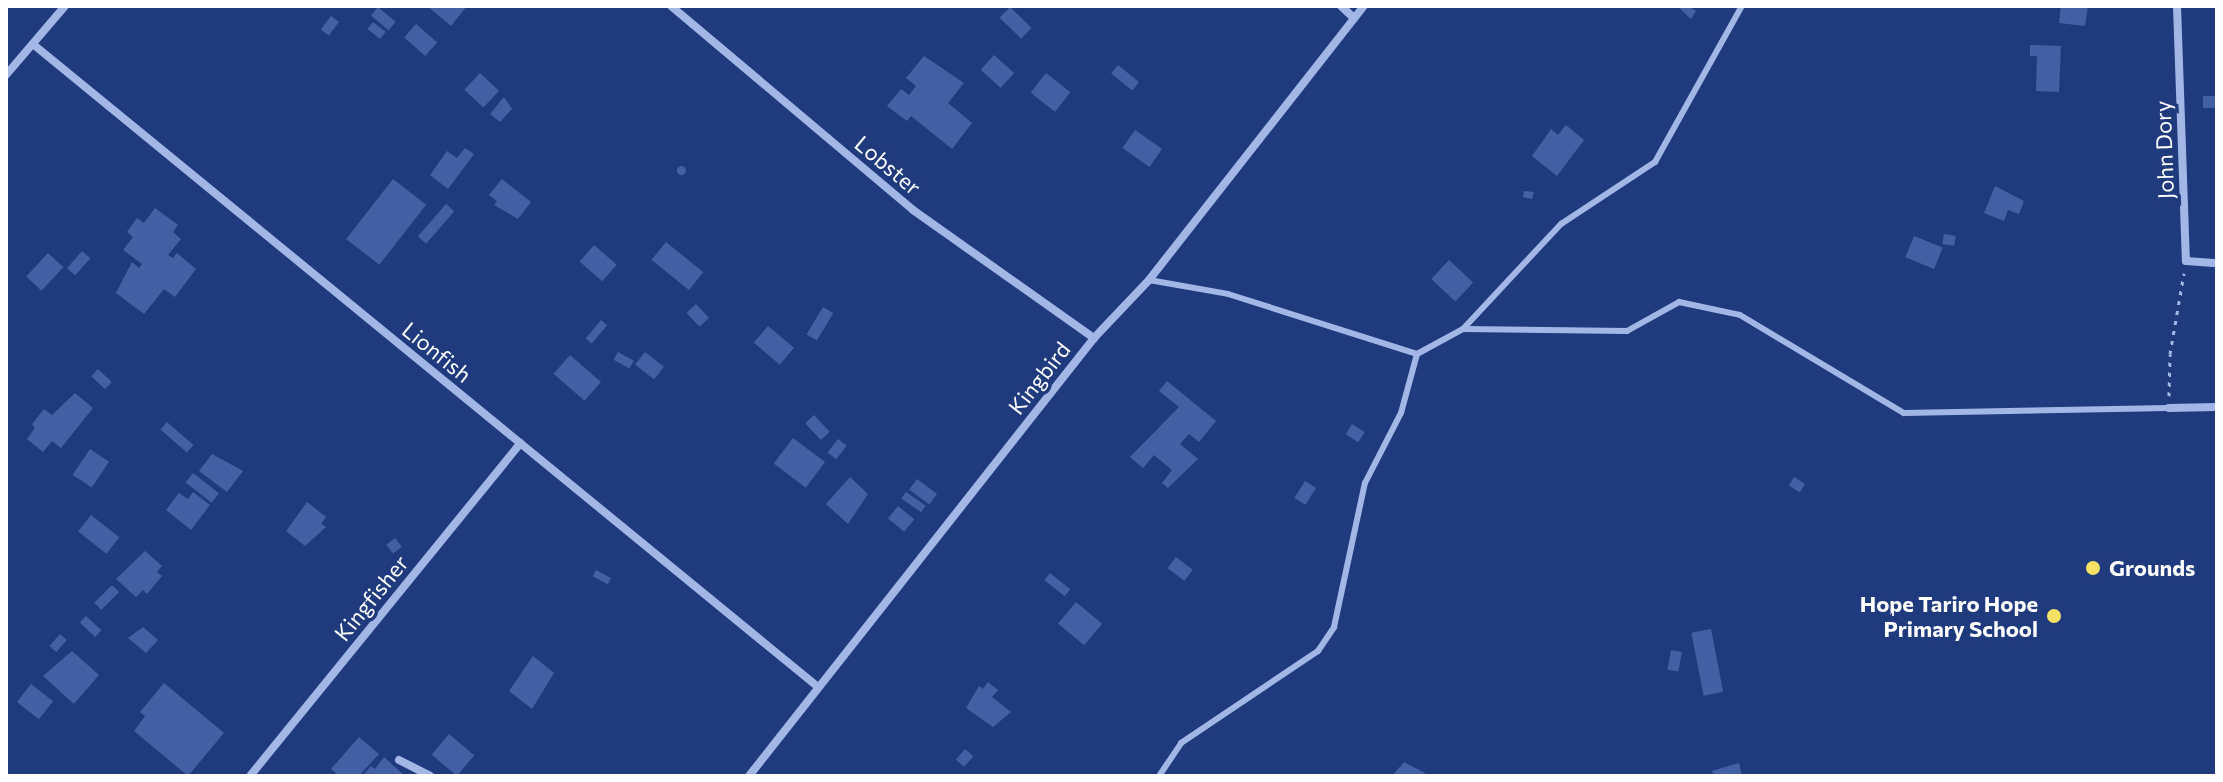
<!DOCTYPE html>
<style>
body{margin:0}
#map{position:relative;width:2223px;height:782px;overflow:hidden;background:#203a7e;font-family:Commissioner,sans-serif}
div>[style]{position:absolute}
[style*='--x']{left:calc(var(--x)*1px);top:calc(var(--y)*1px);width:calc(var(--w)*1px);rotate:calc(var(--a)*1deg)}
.building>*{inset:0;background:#4460a5;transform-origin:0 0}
.round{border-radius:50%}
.path>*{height:3px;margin-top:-1.5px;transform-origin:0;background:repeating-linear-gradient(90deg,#a3b7e7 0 4px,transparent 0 10px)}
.service>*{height:6px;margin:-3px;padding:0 3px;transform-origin:3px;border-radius:3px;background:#a3b7e7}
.minor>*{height:8px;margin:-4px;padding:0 4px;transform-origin:4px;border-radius:4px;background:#a3b7e7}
.dots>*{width:22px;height:22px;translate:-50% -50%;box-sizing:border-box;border:4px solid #203a7e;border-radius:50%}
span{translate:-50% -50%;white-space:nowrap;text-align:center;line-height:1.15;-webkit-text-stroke:7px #203a7e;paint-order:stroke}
.street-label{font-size:22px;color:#fff}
.poi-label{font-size:22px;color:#fff;font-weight:700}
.left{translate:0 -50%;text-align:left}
.right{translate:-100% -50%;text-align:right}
.frame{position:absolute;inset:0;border:8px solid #fff;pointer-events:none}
</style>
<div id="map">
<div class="building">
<i style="clip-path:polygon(427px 6px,467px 6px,451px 26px)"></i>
<i style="clip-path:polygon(1677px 6px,1689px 6px,1696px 11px,1691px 19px)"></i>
<i style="clip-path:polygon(2061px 6px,2088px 6px,2085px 26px,2059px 23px)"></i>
<i style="left:378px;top:7px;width:23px;height:11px;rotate:40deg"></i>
<i style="left:1010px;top:7px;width:30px;height:15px;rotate:44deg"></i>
<i style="left:331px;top:16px;width:10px;height:17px;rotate:37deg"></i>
<i style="left:373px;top:22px;width:16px;height:9px;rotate:38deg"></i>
<i style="left:416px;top:24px;width:28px;height:18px;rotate:41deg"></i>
<i style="clip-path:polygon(2030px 45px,2061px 46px,2059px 92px,2036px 91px,2037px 56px,2030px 56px)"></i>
<i style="left:994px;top:55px;width:27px;height:20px;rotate:42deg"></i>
<i style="clip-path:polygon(924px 56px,964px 83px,948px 103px,972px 123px,952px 149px,911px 116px,907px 121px,887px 106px,901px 89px,909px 95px,916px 86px,906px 78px)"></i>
<i style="left:1118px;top:65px;width:27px;height:11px;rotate:39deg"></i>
<i style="left:480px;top:73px;width:26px;height:23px;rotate:43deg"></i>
<i style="left:1046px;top:73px;width:31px;height:25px;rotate:38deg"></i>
<i style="left:2217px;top:96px;width:12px;height:14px;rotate:90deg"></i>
<i style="clip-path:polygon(504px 97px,512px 109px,500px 122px,490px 114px)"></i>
<i style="clip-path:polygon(1566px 125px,1584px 140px,1557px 176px,1532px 156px,1551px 129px,1558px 135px)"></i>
<i style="left:1135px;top:130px;width:33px;height:22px;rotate:35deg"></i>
<i style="clip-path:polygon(465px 148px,474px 154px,448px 189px,430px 175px,447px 151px,457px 158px)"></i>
<i class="round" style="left:676.5px;top:165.5px;width:9px;height:9px"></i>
<i style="left:393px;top:179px;width:42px;height:76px;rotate:38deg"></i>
<i style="clip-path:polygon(502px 179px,531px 202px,518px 219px,494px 205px,497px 201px,489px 195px)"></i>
<i style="clip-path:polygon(1995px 186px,2024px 201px,2019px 214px,2008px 210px,2004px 221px,1984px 213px)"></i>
<i style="clip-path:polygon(1524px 191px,1534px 192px,1532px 199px,1523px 197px)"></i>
<i style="left:446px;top:204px;width:11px;height:43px;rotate:41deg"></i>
<i style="clip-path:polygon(155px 208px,178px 225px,173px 232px,181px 239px,168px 255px,173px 258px,177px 253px,196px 269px,175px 297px,164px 289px,144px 314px,116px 293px,132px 262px,139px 268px,142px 264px,123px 250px,133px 237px,127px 232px,137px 218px,144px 223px)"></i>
<i style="left:1944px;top:234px;width:12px;height:10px;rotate:9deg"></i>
<i style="left:1914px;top:236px;width:31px;height:23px;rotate:22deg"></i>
<i style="left:666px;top:242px;width:48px;height:23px;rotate:39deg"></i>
<i style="left:594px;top:245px;width:30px;height:22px;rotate:41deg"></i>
<i style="left:82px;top:251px;width:11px;height:23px;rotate:41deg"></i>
<i style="left:48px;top:253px;width:21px;height:32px;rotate:43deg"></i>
<i style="left:1449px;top:260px;width:33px;height:26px;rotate:43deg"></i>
<i style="left:696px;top:304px;width:19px;height:13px;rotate:47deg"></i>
<i style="left:823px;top:307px;width:12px;height:32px;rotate:31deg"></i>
<i style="left:601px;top:320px;width:8px;height:24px;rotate:40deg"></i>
<i style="left:768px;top:326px;width:34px;height:22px;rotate:40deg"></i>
<i style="left:618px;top:352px;width:18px;height:9px;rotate:29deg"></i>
<i style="left:645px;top:352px;width:24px;height:16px;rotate:38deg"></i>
<i style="left:570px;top:355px;width:41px;height:25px;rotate:41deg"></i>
<i style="left:98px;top:369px;width:19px;height:10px;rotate:43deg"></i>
<i style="clip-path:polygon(1167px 381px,1216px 421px,1199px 442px,1189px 434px,1180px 444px,1198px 459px,1168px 488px,1162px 483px,1172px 470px,1154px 455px,1143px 468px,1130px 457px,1179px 407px,1159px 391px)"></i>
<i style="clip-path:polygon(75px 393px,93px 408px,61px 448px,52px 441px,43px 452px,27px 439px,35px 428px,32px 424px,44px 409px,52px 415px)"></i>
<i style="left:814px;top:415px;width:23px;height:12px;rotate:47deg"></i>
<i style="left:167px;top:422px;width:35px;height:10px;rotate:41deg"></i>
<i style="left:1352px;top:424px;width:15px;height:12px;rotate:32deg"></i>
<i style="left:793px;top:438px;width:40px;height:32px;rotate:37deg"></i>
<i style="left:838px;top:439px;width:11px;height:17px;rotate:38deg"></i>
<i style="left:90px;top:449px;width:23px;height:31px;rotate:34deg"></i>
<i style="clip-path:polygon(212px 454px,243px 471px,227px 492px,199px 471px)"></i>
<i style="left:193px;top:473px;width:33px;height:12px;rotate:38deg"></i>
<i style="clip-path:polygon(850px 477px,868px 494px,848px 524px,826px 504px)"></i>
<i style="left:1794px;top:477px;width:13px;height:10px;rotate:32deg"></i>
<i style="left:917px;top:479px;width:25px;height:13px;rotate:37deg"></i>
<i style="left:1305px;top:481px;width:13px;height:20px;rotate:32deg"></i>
<i style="clip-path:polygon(193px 492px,210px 505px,191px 530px,166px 510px,179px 493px,188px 499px)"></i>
<i style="left:906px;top:492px;width:24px;height:8px;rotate:35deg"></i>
<i style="clip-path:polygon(307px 502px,326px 517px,321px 524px,326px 527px,305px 546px,286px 531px)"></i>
<i style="left:898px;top:506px;width:21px;height:16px;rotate:39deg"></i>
<i style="left:91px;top:515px;width:36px;height:21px;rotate:38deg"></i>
<i style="left:395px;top:538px;width:11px;height:11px;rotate:52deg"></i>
<i style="clip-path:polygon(145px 551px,162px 566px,157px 572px,162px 576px,147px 594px,143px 590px,136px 597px,116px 579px)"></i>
<i style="left:1176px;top:557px;width:21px;height:14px;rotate:37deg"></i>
<i style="left:596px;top:570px;width:17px;height:7px;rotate:28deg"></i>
<i style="left:1050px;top:573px;width:26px;height:9px;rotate:39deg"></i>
<i style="left:112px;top:585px;width:10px;height:25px;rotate:45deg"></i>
<i style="left:1076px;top:602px;width:34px;height:28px;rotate:40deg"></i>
<i style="left:86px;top:616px;width:21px;height:9px;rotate:43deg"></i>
<i style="clip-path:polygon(143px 627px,158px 640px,146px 653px,128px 638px)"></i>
<i style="left:1711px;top:629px;width:64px;height:20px;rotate:79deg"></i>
<i style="left:60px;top:634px;width:9px;height:16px;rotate:41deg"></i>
<i style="left:1671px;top:650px;width:11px;height:20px;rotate:10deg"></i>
<i style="clip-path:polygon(72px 651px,99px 675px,74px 704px,43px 676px)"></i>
<i style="clip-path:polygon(533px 656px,554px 673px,532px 709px,509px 691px)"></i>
<i style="clip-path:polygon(988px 682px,998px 690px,992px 697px,1011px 712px,993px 727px,966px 708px,979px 686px,983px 689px)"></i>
<i style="clip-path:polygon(164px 683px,224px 733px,188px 776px,134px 731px,145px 716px,140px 712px)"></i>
<i style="left:31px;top:684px;width:28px;height:23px;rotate:38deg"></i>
<i style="left:449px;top:734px;width:33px;height:27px;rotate:40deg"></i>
<i style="clip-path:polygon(359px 737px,379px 754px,359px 776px,339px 776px,331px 769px)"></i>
<i style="left:965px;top:749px;width:11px;height:14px;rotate:41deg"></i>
<i style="clip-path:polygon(384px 757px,405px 776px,362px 776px,371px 766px,375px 769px)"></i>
<i style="clip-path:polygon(1404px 762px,1425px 773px,1424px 776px,1392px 776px)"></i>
<i style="clip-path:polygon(1739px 763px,1742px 776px,1714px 776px,1712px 771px)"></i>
</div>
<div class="path">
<i style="--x:2169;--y:396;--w:42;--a:-88.6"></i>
<i style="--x:2170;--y:354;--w:82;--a:-80.2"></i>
</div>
<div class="service">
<i style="--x:1149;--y:280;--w:80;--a:10"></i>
<i style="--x:1228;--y:294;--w:198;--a:17.6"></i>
<i style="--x:1417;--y:354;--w:52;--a:-28.5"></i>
<i style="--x:1463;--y:329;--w:164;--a:0.7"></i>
<i style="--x:1627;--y:331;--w:60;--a:-29.1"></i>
<i style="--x:1679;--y:302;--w:62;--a:12"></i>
<i style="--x:1740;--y:315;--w:191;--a:30.9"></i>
<i style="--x:1904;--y:413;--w:265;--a:-1.1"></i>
<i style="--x:1463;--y:329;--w:144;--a:-47"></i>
<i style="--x:1561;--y:224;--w:113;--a:-33.4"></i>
<i style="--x:1655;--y:162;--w:179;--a:-60.9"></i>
<i style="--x:1159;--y:776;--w:40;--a:-56"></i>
<i style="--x:1181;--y:743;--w:165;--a:-33.9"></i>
<i style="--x:1318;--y:651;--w:29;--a:-56"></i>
<i style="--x:1334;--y:627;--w:147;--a:-77.9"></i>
<i style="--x:1365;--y:483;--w:79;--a:-62.8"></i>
<i style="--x:1401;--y:413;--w:61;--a:-74.8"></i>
</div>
<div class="minor">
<i style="--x:671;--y:6;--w:317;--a:40.1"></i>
<i style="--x:913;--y:210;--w:222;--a:35.3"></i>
<i style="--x:1341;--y:6;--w:18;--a:43"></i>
<i style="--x:2177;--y:6;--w:255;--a:88"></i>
<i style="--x:2186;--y:261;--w:31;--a:4"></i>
<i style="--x:34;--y:45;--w:1013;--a:39.31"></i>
<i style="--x:6;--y:75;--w:91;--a:-49.5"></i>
<i style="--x:2169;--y:408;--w:48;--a:-1.2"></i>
<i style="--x:399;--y:760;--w:35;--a:27"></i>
<i style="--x:250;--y:776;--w:429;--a:-50.9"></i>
<i style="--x:749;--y:776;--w:558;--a:-51.77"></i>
<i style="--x:1094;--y:338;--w:80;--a:-46.5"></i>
<i style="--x:1149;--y:280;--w:348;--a:-51.9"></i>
</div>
<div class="dots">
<i style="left:2093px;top:568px;background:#f5e264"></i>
<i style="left:2054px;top:616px;background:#f5e264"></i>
</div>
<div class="street-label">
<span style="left:2164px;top:150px;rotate:-92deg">John Dory</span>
<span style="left:888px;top:165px;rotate:40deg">Lobster</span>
<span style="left:437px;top:352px;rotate:39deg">Lionfish</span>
<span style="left:1039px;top:378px;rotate:-52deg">Kingbird</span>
<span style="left:371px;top:598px;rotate:-51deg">Kingfisher</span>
</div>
<div class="poi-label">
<span class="left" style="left:2109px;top:568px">Grounds</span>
<span class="right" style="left:2038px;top:616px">Hope Tariro Hope<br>Primary School</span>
</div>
<div class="frame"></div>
</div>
